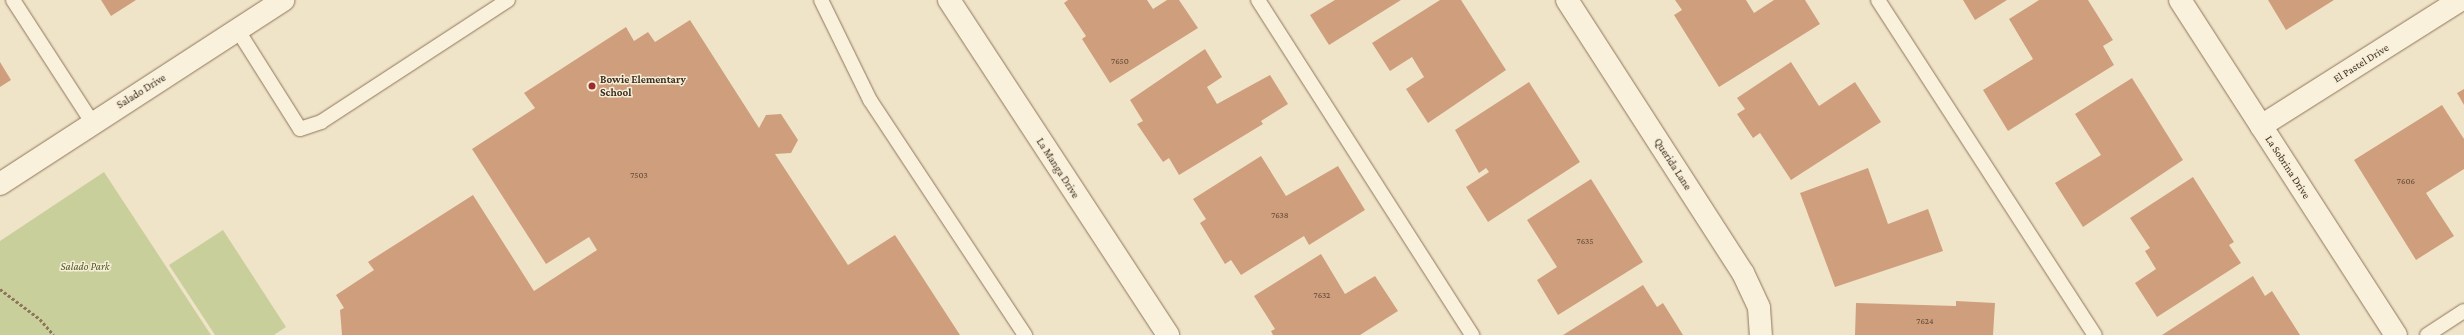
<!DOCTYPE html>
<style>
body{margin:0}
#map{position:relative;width:2464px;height:335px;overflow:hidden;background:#f0e4c8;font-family:"Crimson Pro",serif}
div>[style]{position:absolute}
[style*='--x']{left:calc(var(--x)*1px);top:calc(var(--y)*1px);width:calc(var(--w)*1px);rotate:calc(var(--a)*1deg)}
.green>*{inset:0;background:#c9cf9b}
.building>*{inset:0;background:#cf9f7d}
.path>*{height:2.5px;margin-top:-1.25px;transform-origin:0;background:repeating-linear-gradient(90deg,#8d765c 0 3px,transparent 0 5px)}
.roads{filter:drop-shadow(0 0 1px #8d765c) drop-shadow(0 0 1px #8d765c)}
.lane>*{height:14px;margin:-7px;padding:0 7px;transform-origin:7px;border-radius:7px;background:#faf1dc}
.street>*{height:22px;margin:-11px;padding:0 11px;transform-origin:11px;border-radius:11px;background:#faf1dc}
.secondary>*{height:22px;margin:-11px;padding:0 11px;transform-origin:11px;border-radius:11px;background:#faf1dc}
.dots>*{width:11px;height:11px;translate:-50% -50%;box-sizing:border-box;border:2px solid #f7eed8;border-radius:50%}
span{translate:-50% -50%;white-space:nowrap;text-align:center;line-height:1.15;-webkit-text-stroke:3px #f7eed8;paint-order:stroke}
.number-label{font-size:9px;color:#624a37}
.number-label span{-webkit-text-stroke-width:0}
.street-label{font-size:11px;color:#3d2e20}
.poi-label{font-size:11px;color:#3d2e20;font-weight:700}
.left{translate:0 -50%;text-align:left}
.park-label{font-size:11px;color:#4d5a26;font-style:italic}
</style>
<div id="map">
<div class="green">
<i style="clip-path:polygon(104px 172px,211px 335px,0 335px,0 241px)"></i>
<i style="clip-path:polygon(223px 230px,286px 327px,274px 335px,215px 335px,169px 265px)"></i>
</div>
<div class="building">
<i style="clip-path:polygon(101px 0,136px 0,111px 16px)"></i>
<i style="clip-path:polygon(1068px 0,1147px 0,1153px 9px,1167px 0,1179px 0,1198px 28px,1110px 83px,1082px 39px,1086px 36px,1064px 3px)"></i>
<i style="clip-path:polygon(1335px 0,1401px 0,1329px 45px,1310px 15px)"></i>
<i style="clip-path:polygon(1440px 0,1461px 0,1506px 70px,1428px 123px,1406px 89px,1424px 77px,1412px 57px,1390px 71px,1372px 43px)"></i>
<i style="clip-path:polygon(1675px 0,1746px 0,1754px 13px,1774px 0,1805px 0,1820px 24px,1719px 87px,1674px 15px,1682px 10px)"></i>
<i style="clip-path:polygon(1963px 0,2007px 0,1975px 20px)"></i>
<i style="clip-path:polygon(2039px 0,2088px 0,2113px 40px,2103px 46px,2114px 65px,2008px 131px,1983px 90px,2033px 59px,2009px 19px)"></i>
<i style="clip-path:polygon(2268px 0,2334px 0,2286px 30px)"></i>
<i style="clip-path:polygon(690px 20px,759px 128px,766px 115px,781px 114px,798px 140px,791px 153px,775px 154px,848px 265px,895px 235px,960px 335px,342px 335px,340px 310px,344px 308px,336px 295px,374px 270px,368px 262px,473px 195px,534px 291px,597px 250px,589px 237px,546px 264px,472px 149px,535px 108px,524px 93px,626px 27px,634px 41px,648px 32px,655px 42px)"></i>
<i style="clip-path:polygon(1205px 49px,1222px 77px,1207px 87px,1217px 104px,1270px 75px,1288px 104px,1261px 121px,1263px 124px,1179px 175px,1169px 158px,1163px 162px,1137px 124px,1143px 121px,1130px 100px)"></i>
<i style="clip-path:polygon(0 62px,11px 80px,0 87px)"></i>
<i style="clip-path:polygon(1791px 62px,1819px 106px,1855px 82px,1881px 122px,1791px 180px,1760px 133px,1753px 138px,1737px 114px,1745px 109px,1737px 98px)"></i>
<i style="clip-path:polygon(2132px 78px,2183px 160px,2083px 227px,2055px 183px,2101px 155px,2075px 114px)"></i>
<i style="clip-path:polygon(1529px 82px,1580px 162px,1488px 222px,1466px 187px,1489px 172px,1486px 168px,1479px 173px,1455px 130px)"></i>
<i style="clip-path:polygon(2464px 89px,2464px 105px,2457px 93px)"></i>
<i style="clip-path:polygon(2442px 105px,2464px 139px,2464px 169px,2426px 193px,2454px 236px,2416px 260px,2354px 160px)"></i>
<i style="clip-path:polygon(1261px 156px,1286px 196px,1338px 166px,1365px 210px,1309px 245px,1304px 236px,1241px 275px,1231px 260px,1225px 264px,1200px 223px,1206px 219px,1193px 199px)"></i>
<i style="clip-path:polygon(1868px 168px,1888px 224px,1928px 209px,1943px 251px,1835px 287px,1800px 193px)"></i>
<i style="clip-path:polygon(2193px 177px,2234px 242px,2229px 245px,2241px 263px,2157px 317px,2135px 283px,2156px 269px,2145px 251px,2150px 248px,2130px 218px)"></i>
<i style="clip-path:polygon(1591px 179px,1643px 262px,1558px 315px,1537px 280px,1557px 267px,1527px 220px)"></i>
<i style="clip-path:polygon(1321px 254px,1345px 294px,1375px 276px,1398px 311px,1360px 335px,1273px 335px,1271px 331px,1275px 329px,1254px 296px)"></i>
<i style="clip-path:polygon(2253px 276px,2265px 296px,2272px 291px,2300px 335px,2162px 335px)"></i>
<i style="clip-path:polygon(1643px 285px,1657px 307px,1663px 303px,1683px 335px,1563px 335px)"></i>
<i style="clip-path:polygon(1956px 301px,1995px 303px,1993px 335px,1855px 335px,1856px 303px,1956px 306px)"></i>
</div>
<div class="path">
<i style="--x:0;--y:289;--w:50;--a:36.9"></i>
<i style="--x:40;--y:319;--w:21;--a:49"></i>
</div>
<div class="roads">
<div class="lane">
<i style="--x:13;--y:0;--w:145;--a:57.1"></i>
<i style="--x:821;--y:0;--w:111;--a:63.9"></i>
<i style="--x:870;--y:100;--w:282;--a:56.6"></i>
<i style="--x:1258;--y:0;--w:398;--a:57.4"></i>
<i style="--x:1878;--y:0;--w:399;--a:57.1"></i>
<i style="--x:237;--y:29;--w:118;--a:57.8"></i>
<i style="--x:300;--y:129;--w:22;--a:-18"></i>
<i style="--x:321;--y:122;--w:223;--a:-33.1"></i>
<i style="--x:2427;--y:335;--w:44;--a:-33"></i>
</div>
<div class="street">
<i style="--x:1567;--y:0;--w:325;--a:57.2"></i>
<i style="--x:1743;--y:273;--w:38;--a:65"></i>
<i style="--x:1759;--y:308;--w:27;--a:86"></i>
<i style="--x:2180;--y:0;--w:399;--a:57.2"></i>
<i style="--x:2261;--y:126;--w:236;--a:-32.3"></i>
<i style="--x:0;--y:184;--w:338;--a:-33"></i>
</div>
<div class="secondary">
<i style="--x:949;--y:0;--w:400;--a:56.8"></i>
</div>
</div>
<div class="dots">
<i style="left:592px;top:86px;background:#9e2a2b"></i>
</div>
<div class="number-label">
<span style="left:1120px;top:61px">7650</span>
<span style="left:639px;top:175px">7503</span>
<span style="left:2406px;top:181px">7606</span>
<span style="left:1280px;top:215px">7638</span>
<span style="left:1585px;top:241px">7635</span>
<span style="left:1322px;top:295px">7632</span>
<span style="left:1925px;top:321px">7624</span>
</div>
<div class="street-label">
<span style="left:2361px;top:63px;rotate:-32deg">El Pastel Drive</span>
<span style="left:141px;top:91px;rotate:-32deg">Salado Drive</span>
<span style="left:1673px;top:164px;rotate:57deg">Querida Lane</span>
<span style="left:2288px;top:167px;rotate:57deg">La Sobrina Drive</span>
<span style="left:1058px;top:168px;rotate:57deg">La Manga Drive</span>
</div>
<div class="poi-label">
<span class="left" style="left:600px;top:86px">Bowie Elementary<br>School</span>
</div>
<div class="park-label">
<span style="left:85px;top:266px">Salado Park</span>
</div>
</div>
